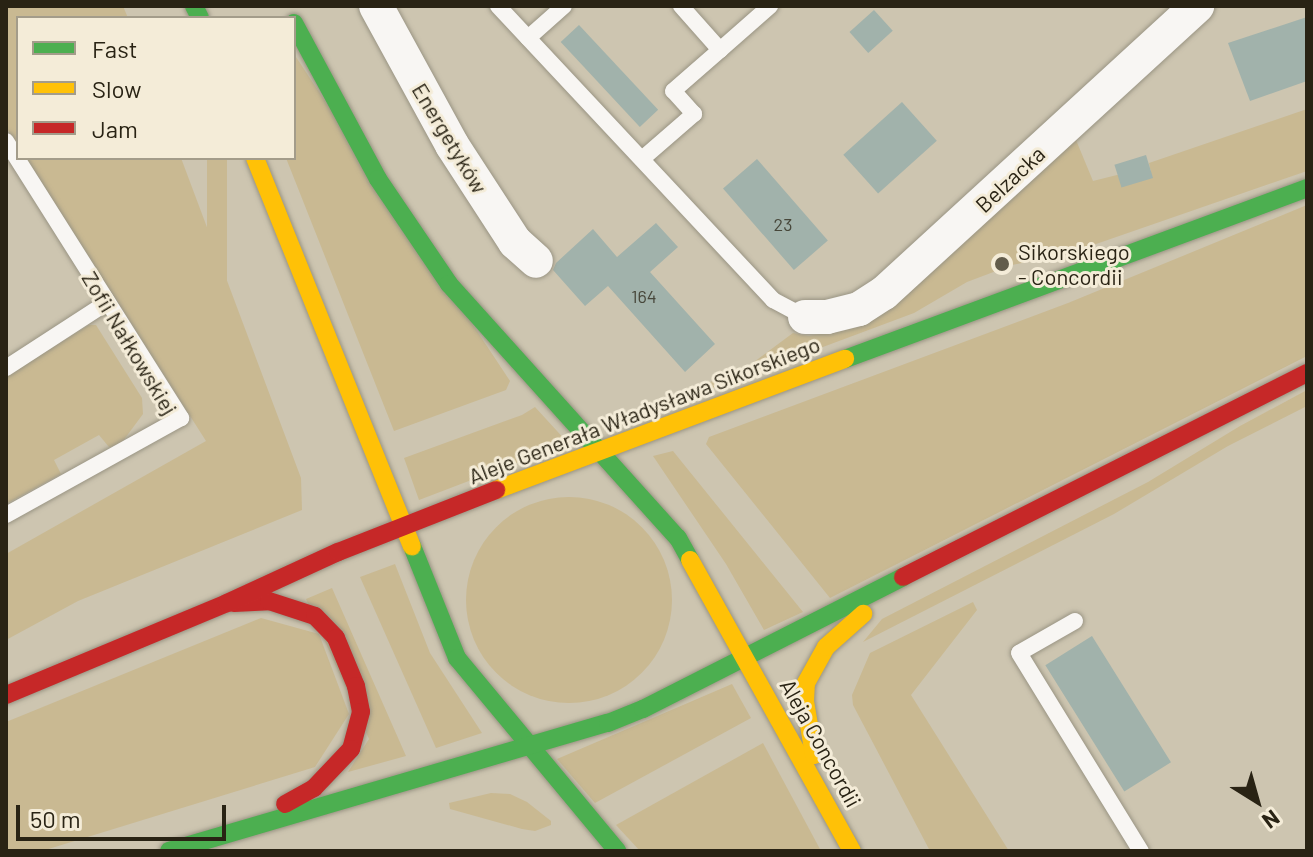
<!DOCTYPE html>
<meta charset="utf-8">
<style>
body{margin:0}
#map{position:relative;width:1313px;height:857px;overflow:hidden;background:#cdc5b0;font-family:Barlow,sans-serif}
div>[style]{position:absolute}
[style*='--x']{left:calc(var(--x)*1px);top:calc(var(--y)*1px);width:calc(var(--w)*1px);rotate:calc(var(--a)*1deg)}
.green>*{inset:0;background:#c9b992;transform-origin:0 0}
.round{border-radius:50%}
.building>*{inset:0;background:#a1b2ab;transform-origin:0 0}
.roads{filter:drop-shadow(0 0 2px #999483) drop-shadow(0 0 2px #999483)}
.lane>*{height:16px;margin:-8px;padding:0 8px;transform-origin:8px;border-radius:8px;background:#f8f6f3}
.street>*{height:34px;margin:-17px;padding:0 17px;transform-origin:17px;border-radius:17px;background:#f8f6f3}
.fast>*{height:18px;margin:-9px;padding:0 9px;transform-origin:9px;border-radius:9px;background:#4caf50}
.slow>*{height:18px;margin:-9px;padding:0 9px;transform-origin:9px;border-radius:9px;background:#ffc107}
.jam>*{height:18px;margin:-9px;padding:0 9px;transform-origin:9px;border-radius:9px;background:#c62828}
.dots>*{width:22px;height:22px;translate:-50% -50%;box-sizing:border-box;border:4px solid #f4ecd8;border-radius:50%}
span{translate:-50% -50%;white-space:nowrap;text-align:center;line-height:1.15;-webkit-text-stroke:6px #f4ecd8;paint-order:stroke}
.number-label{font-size:18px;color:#47473a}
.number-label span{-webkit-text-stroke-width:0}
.street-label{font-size:22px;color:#292314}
.poi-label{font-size:22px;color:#292314}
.left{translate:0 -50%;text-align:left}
.frame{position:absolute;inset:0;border:8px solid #292314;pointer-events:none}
.legend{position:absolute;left:16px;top:16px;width:280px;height:144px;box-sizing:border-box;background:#f4ecd8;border:2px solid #a39c8a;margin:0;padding:10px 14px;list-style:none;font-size:24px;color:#292314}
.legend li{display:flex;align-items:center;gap:16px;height:40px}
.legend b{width:40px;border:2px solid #a39c8a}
.north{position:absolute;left:1217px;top:761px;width:80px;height:80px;-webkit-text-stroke:6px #f4ecd8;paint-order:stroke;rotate:143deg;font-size:22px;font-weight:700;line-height:32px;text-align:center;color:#292314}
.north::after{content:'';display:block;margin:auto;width:28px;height:36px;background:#292314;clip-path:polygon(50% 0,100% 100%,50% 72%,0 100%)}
.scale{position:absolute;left:16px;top:805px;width:210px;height:36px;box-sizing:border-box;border:4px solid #292314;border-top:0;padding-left:10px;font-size:24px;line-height:28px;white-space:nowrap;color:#292314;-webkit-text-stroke:6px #f4ecd8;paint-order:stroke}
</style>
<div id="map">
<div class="green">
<i style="clip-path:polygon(6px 6px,123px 6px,128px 18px,18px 18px,18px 146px,6px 127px)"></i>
<i style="clip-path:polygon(294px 54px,510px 381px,506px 390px,394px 431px,286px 158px,294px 158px)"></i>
<i style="clip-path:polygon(1307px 109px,1307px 171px,1073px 252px,1012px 265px,967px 282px,914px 313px,689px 397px,696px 387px,742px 371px,793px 333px,809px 336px,843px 329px,1076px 140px,1093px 181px,1117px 175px,1152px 178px,1149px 163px)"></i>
<i style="clip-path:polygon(26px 158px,181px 158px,301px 478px,302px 510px,78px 601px,6px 640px,6px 554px,206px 441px)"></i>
<i style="left:207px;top:158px;width:20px;height:321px"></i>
<i style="clip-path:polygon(1307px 205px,1307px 356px,830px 598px,706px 444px,709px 437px,1068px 303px)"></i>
<i style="clip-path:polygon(89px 325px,96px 325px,142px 398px,143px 414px,120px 445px,109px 447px,99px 435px,54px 460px,61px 474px,6px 504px,6px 376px)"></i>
<i style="clip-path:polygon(1307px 390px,1307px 406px,1228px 446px,1114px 514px,863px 642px,882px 619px,1148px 482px,1240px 426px)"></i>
<i style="clip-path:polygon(535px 407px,568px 443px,419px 500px,404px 458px,522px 415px)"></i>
<i style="clip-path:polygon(673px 451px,803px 612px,764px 630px,726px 564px,653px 456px)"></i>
<i class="round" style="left:466px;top:497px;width:206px;height:206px"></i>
<i style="clip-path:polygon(395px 564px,430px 653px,482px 733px,436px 748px,360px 577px)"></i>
<i style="clip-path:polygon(332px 588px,406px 756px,348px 772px,369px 739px,306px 599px)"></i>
<i style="clip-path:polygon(973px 602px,977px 610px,911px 695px,1009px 851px,930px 851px,853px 705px,852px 695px,870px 653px)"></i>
<i style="clip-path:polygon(261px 618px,319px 634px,349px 714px,315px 767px,42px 851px,6px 851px,6px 722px)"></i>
<i style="clip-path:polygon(732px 684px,751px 718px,595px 803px,557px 759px)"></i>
<i style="clip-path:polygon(763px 743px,821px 851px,640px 851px,616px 825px)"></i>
<i style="clip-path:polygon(491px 793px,510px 794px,527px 802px,551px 821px,551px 825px,535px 831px,522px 829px,450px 809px,449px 803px)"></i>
</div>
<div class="building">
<i style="left:874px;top:10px;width:28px;height:33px;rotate:48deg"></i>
<i style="clip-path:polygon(1307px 17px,1307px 81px,1250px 101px,1228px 43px)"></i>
<i style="left:579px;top:25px;width:116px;height:25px;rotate:47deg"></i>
<i style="left:902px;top:102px;width:52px;height:79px;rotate:48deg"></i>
<i style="left:1146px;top:155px;width:24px;height:33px;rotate:73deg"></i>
<i style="left:757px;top:159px;width:108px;height:45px;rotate:49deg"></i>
<i style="clip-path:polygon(656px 223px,678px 247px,650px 272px,715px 344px,685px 372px,608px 286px,585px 306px,553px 270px,556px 263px,593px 229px,617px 257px)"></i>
<i style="left:1092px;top:636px;width:149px;height:55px;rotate:58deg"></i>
</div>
<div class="roads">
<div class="lane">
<i style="--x:498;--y:6;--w:403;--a:46.9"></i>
<i style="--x:773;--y:300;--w:36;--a:28"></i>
<i style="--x:681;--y:6;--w:59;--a:48.4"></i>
<i style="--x:720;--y:50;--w:67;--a:-41.3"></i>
<i style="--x:528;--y:38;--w:48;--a:-41.6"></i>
<i style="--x:6;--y:141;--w:328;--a:57.7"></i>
<i style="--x:181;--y:418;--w:200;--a:151"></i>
<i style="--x:642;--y:159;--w:69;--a:-40.9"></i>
<i style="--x:694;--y:114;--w:31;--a:-132"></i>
<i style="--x:673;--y:91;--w:62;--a:-41.1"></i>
<i style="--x:6;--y:368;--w:119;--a:-33"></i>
<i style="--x:1075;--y:621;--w:64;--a:150.3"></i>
<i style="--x:1019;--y:653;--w:233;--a:58.4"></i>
</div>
<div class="street">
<i style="--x:376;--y:6;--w:158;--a:61.3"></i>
<i style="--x:452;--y:145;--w:116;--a:57"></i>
<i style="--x:515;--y:242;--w:28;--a:42"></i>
<i style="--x:805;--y:317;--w:22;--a:0"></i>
<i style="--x:827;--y:317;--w:33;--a:-14"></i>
<i style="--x:859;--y:309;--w:30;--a:-33"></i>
<i style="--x:884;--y:293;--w:425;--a:-42.5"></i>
</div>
<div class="fast">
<i style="--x:194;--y:6;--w:13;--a:63"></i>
<i style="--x:294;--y:23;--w:177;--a:61.7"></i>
<i style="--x:378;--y:179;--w:127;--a:55.9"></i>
<i style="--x:449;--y:284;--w:342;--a:48"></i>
<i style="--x:678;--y:538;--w:25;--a:61"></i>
<i style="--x:845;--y:359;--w:493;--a:-20.3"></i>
<i style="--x:412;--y:546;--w:121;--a:68.1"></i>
<i style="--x:457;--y:658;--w:251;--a:50.3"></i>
<i style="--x:169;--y:851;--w:457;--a:-16.3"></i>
<i style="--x:608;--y:723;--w:38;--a:-22"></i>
<i style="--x:643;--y:709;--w:292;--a:-26.9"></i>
</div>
<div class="slow">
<i style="--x:255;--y:158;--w:419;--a:68"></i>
<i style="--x:496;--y:490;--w:373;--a:-20.6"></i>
<i style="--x:690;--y:560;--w:333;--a:60.9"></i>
<i style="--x:814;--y:755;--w:55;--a:-99.5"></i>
<i style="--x:805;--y:701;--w:18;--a:-87"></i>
<i style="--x:806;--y:683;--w:41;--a:-60.9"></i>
<i style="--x:826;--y:647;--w:50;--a:-41.7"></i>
</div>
<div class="jam">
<i style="--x:903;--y:577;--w:453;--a:-26.8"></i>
<i style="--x:234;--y:603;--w:35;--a:-3"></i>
<i style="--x:269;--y:601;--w:48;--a:18.1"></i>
<i style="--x:315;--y:616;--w:30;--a:46"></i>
<i style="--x:336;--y:638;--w:52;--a:67.4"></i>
<i style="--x:356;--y:686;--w:26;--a:79"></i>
<i style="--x:361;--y:712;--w:38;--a:105"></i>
<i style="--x:351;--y:749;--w:54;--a:133.5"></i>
<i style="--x:314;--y:788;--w:33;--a:151"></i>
<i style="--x:6;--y:695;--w:239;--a:-22.6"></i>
<i style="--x:227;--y:603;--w:122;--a:-24.7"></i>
<i style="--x:338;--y:552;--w:170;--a:-21.4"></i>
</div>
</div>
<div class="dots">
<i style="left:1002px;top:264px;background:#625c4b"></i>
</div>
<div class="number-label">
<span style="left:783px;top:224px">23</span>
<span style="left:644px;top:296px">164</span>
</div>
<div class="street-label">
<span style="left:450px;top:138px;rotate:59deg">Energetyków</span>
<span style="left:1010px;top:179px;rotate:-43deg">Belzacka</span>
<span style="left:130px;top:343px;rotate:59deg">Zofii Nałkowskiej</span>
<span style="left:644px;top:410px;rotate:-21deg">Aleje Generała Władysława Sikorskiego</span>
<span style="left:821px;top:743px;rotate:61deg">Aleja Concordii</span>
</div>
<div class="poi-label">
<span class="left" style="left:1018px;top:264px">Sikorskiego<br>- Concordii</span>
</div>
<div class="frame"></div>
<ul class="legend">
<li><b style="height:10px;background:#4caf50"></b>Fast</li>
<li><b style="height:10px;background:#ffc107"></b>Slow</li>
<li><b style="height:10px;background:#c62828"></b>Jam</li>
</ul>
<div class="north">N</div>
<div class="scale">50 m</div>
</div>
